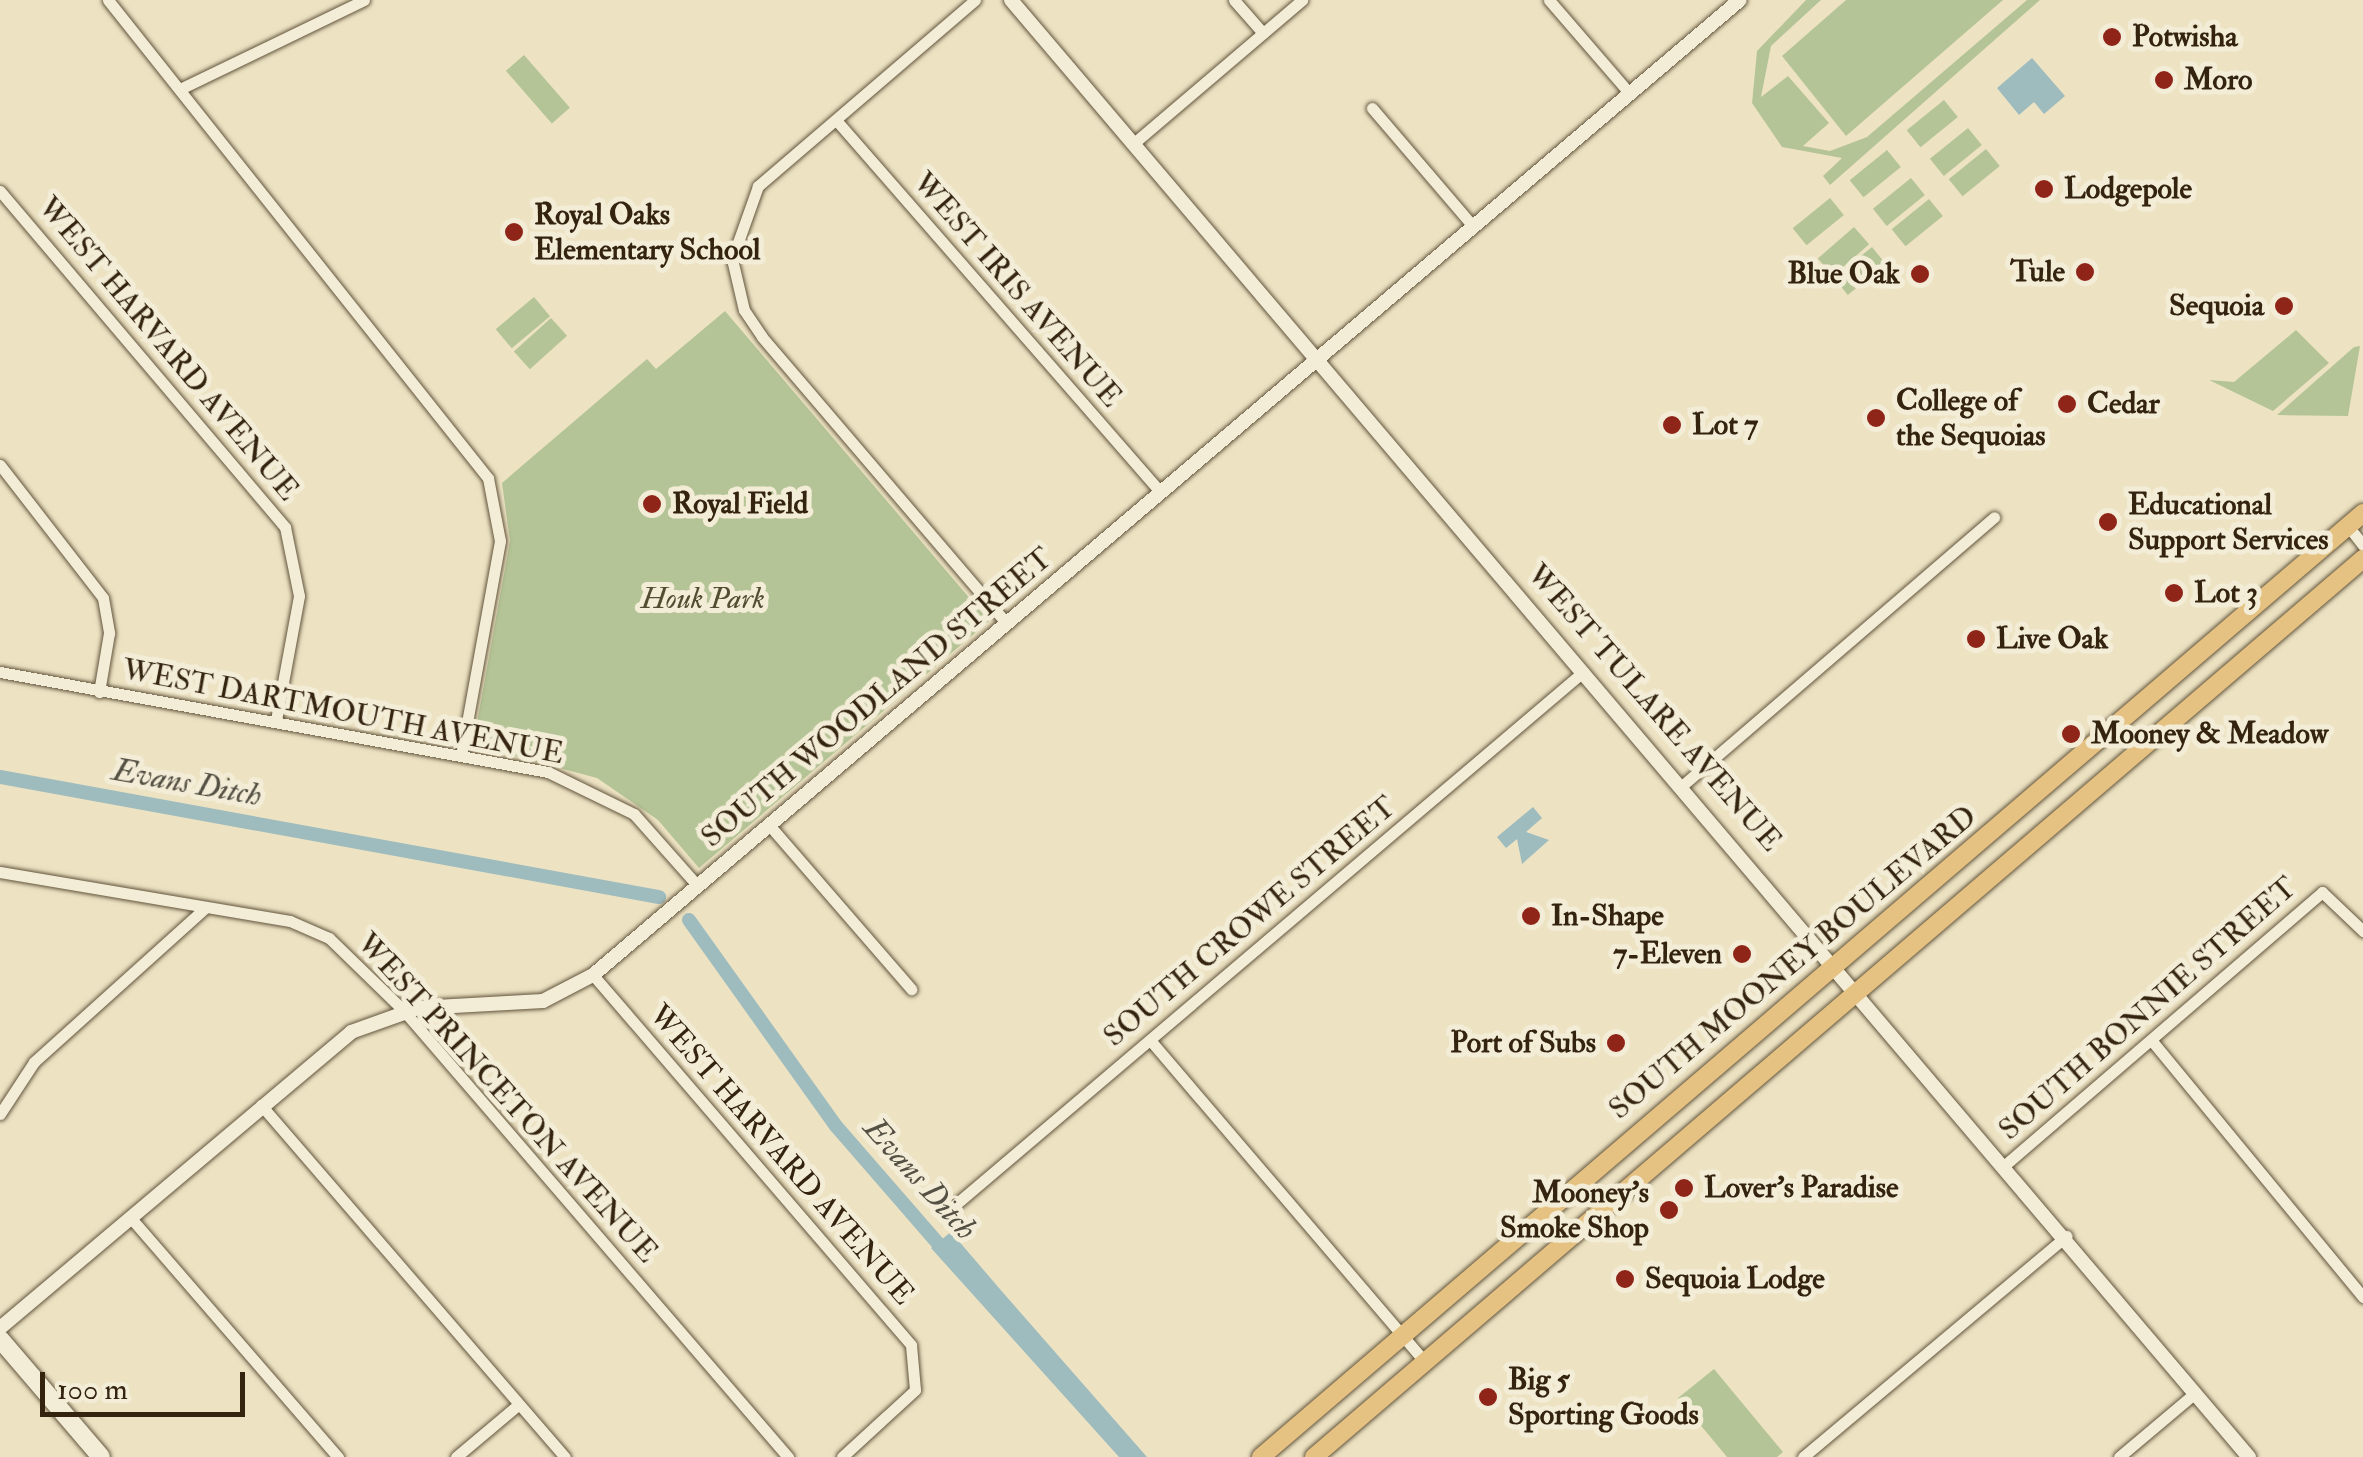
<!DOCTYPE html>
<meta charset="utf-8">
<style>
body{margin:0}
#map{position:relative;width:2363px;height:1457px;overflow:hidden;background:#ede3c3;font-family:"IM FELL Double Pica",serif}
div>[style]{position:absolute}
[style*='--x']{left:calc(var(--x)*1px);top:calc(var(--y)*1px);width:calc(var(--w)*1px);rotate:calc(var(--a)*1deg)}
.green>*{inset:0;background:#b5c496;transform-origin:0 0}
.water>*{inset:0;background:#9ebbbe}
.canal>*{height:14px;margin:-7px;padding:0 7px;transform-origin:7px;border-radius:7px;background:#9ebbbe}
.roads{filter:drop-shadow(0 0 2px #62543c) drop-shadow(0 0 2px #62543c)}
.minor>*{height:11px;margin:-5.5px;padding:0 5.5px;transform-origin:5.5px;border-radius:5.5px;background:#f3edd8}
.tertiary>*{height:14px;margin:-7px;padding:0 7px;transform-origin:7px;border-radius:7px;background:#f3edd8}
.secondary>*{height:18px;margin:-9px;padding:0 9px;transform-origin:9px;border-radius:9px;background:#f3edd8}
.primary>*{height:18px;margin:-9px;padding:0 9px;transform-origin:9px;border-radius:9px;background:#e6c282}
.dots>*{width:28px;height:28px;translate:-50% -50%;box-sizing:border-box;border:5px solid #f3edd8;border-radius:50%}
span{translate:-50% -50%;white-space:nowrap;text-align:center;line-height:1.15;-webkit-text-stroke:10px #f3edd8;paint-order:stroke}
.poi-label{font-size:30px;color:#34240f;font-weight:700}
.left{translate:0 -50%;text-align:left}
.right{translate:-100% -50%;text-align:right}
.street-label{font-size:30px;color:#34240f}
.park-label{font-size:30px;color:#544c31;font-style:italic}
.water-label{font-size:32px;color:#545144;font-style:italic}
.scale{position:absolute;left:40px;top:1372px;width:205px;height:45px;box-sizing:border-box;border:5px solid #34240f;border-top:0;padding-left:12px;font-size:30px;line-height:35px;white-space:nowrap;color:#34240f;-webkit-text-stroke:8px #f3edd8;paint-order:stroke}
</style>
<div id="map">
<div class="green">
<i style="clip-path:polygon(1806px 0,1821px 0,1771px 46px,1761px 97px,1788px 76px,1829px 123px,1803px 146px,1830px 151px,1867px 137px,2027px 0,2040px 0,1830px 185px,1823px 176px,1842px 158px,1782px 147px,1752px 103px,1757px 51px)"></i>
<i style="clip-path:polygon(1846px 0,2003px 0,1846px 136px,1782px 56px)"></i>
<i style="left:524px;top:55px;width:70px;height:24px;rotate:49deg"></i>
<i style="left:1944px;top:100px;width:22px;height:48px;rotate:51deg"></i>
<i style="left:1968px;top:128px;width:22px;height:49px;rotate:51deg"></i>
<i style="left:1986px;top:149px;width:22px;height:48px;rotate:51deg"></i>
<i style="left:1887px;top:150px;width:22px;height:48px;rotate:51deg"></i>
<i style="left:1911px;top:178px;width:22px;height:49px;rotate:51deg"></i>
<i style="left:1830px;top:198px;width:22px;height:48px;rotate:51deg"></i>
<i style="left:1929px;top:199px;width:22px;height:48px;rotate:51deg"></i>
<i style="left:1854px;top:227px;width:23px;height:48px;rotate:49deg"></i>
<i style="left:1872px;top:247px;width:22px;height:49px;rotate:51deg"></i>
<i style="left:534px;top:297px;width:25px;height:50px;rotate:50deg"></i>
<i style="clip-path:polygon(725px 311px,989px 621px,699px 868px,658px 820px,597px 778px,473px 745px,510px 541px,502px 483px,647px 359px,656px 369px)"></i>
<i style="left:551px;top:318px;width:24px;height:50px;rotate:48deg"></i>
<i style="clip-path:polygon(2296px 330px,2329px 363px,2273px 411px,2209px 380px,2234px 382px)"></i>
<i style="clip-path:polygon(2360px 346px,2348px 416px,2277px 415px,2354px 347px)"></i>
<i style="clip-path:polygon(1714px 1369px,1783px 1452px,1777px 1457px,1727px 1457px,1678px 1398px)"></i>
</div>
<div class="water">
<i style="clip-path:polygon(2032px 58px,2065px 96px,2044px 114px,2034px 102px,2019px 115px,1997px 88px)"></i>
<i style="clip-path:polygon(1533px 807px,1542px 818px,1526px 832px,1549px 840px,1522px 864px,1517px 839px,1506px 848px,1497px 837px)"></i>
<i style="clip-path:polygon(951px 1232px,999px 1288px,1147px 1457px,1119px 1457px,931px 1248px)"></i>
</div>
<div class="canal">
<i style="--x:0;--y:777;--w:670;--a:10.32"></i>
<i style="--x:689;--y:920;--w:253;--a:54.5"></i>
<i style="--x:836;--y:1126;--w:174;--a:49"></i>
</div>
<div class="roads">
<div class="minor">
<i style="--x:108;--y:0;--w:611;--a:51.52"></i>
<i style="--x:488;--y:478;--w:64;--a:79.2"></i>
<i style="--x:500;--y:541;--w:218;--a:100.3"></i>
<i style="--x:975;--y:0;--w:286;--a:139.4"></i>
<i style="--x:758;--y:186;--w:77;--a:109.6"></i>
<i style="--x:732;--y:259;--w:52;--a:76.8"></i>
<i style="--x:744;--y:310;--w:32;--a:56"></i>
<i style="--x:762;--y:337;--w:376;--a:49.5"></i>
<i style="--x:1234;--y:0;--w:44;--a:48.7"></i>
<i style="--x:1549;--y:0;--w:124;--a:49.2"></i>
<i style="--x:182;--y:88;--w:202;--a:-25.8"></i>
<i style="--x:1372;--y:108;--w:154;--a:49.5"></i>
<i style="--x:836;--y:120;--w:494;--a:48.9"></i>
<i style="--x:1134;--y:143;--w:221;--a:-40.4"></i>
<i style="--x:0;--y:191;--w:441;--a:49.7"></i>
<i style="--x:285;--y:527;--w:70;--a:78.5"></i>
<i style="--x:299;--y:596;--w:126;--a:100.5"></i>
<i style="--x:0;--y:465;--w:168;--a:52.2"></i>
<i style="--x:103;--y:598;--w:36;--a:80"></i>
<i style="--x:109;--y:633;--w:60;--a:99.6"></i>
<i style="--x:2348;--y:526;--w:24;--a:52"></i>
<i style="--x:0;--y:672;--w:557;--a:10.34"></i>
<i style="--x:548;--y:772;--w:96;--a:26"></i>
<i style="--x:634;--y:814;--w:96;--a:48.4"></i>
<i style="--x:1684;--y:784;--w:409;--a:-40.7"></i>
<i style="--x:770;--y:826;--w:216;--a:49.1"></i>
<i style="--x:0;--y:872;--w:294;--a:9.6"></i>
<i style="--x:290;--y:921;--w:43;--a:23.6"></i>
<i style="--x:329;--y:938;--w:105;--a:44.2"></i>
<i style="--x:404;--y:1011;--w:589;--a:49.27"></i>
<i style="--x:593;--y:975;--w:488;--a:49.3"></i>
<i style="--x:911;--y:1345;--w:45;--a:84.9"></i>
<i style="--x:915;--y:1390;--w:99;--a:137.5"></i>
<i style="--x:1150;--y:1040;--w:423;--a:49.5"></i>
<i style="--x:2152;--y:1041;--w:332;--a:50.5"></i>
<i style="--x:261;--y:1105;--w:465;--a:49.2"></i>
<i style="--x:0;--y:1114;--w:62;--a:-56.8"></i>
<i style="--x:34;--y:1062;--w:230;--a:-42"></i>
<i style="--x:2006;--y:1164;--w:417;--a:-40.7"></i>
<i style="--x:2322;--y:892;--w:57;--a:43.6"></i>
<i style="--x:949;--y:1210;--w:832;--a:-40.32"></i>
<i style="--x:130;--y:1217;--w:318;--a:49.1"></i>
<i style="--x:456;--y:1457;--w:82;--a:-40.1"></i>
<i style="--x:1803;--y:1457;--w:344;--a:-40"></i>
<i style="--x:2119;--y:1457;--w:99;--a:-40.1"></i>
</div>
<div class="tertiary">
<i style="--x:1011;--y:0;--w:1912;--a:49.65"></i>
<i style="--x:0;--y:1328;--w:459;--a:-40.1"></i>
<i style="--x:351;--y:1032;--w:71;--a:-19.7"></i>
<i style="--x:418;--y:1008;--w:125;--a:-3.2"></i>
<i style="--x:543;--y:1001;--w:56;--a:-27.5"></i>
<i style="--x:593;--y:975;--w:1505;--a:-40.37"></i>
</div>
<div class="secondary">
<i style="--x:0;--y:1339;--w:155;--a:49.4"></i>
</div>
<div class="primary">
<i style="--x:1261;--y:1457;--w:1451;--a:-40.58"></i>
<i style="--x:1314;--y:1457;--w:1381;--a:-40.57"></i>
</div>
</div>
<div class="dots">
<i style="left:2112px;top:37px;background:#8f2418"></i>
<i style="left:2164px;top:80px;background:#8f2418"></i>
<i style="left:2044px;top:189px;background:#8f2418"></i>
<i style="left:514px;top:232px;background:#8f2418"></i>
<i style="left:2085px;top:272px;background:#8f2418"></i>
<i style="left:1920px;top:274px;background:#8f2418"></i>
<i style="left:2284px;top:306px;background:#8f2418"></i>
<i style="left:2067px;top:404px;background:#8f2418"></i>
<i style="left:1876px;top:418px;background:#8f2418"></i>
<i style="left:1672px;top:425px;background:#8f2418"></i>
<i style="left:652px;top:504px;background:#8f2418"></i>
<i style="left:2108px;top:522px;background:#8f2418"></i>
<i style="left:2174px;top:593px;background:#8f2418"></i>
<i style="left:1976px;top:639px;background:#8f2418"></i>
<i style="left:2071px;top:734px;background:#8f2418"></i>
<i style="left:1531px;top:916px;background:#8f2418"></i>
<i style="left:1742px;top:954px;background:#8f2418"></i>
<i style="left:1616px;top:1043px;background:#8f2418"></i>
<i style="left:1684px;top:1188px;background:#8f2418"></i>
<i style="left:1669px;top:1210px;background:#8f2418"></i>
<i style="left:1625px;top:1279px;background:#8f2418"></i>
<i style="left:1488px;top:1397px;background:#8f2418"></i>
</div>
<div class="poi-label">
<span class="left" style="left:2132px;top:37px">Potwisha</span>
<span class="left" style="left:2184px;top:80px">Moro</span>
<span class="left" style="left:2064px;top:189px">Lodgepole</span>
<span class="left" style="left:534px;top:232px">Royal Oaks<br>Elementary School</span>
<span class="right" style="left:2065px;top:272px">Tule</span>
<span class="right" style="left:1900px;top:274px">Blue Oak</span>
<span class="right" style="left:2264px;top:306px">Sequoia</span>
<span class="left" style="left:1896px;top:418px">College of<br>the Sequoias</span>
<span class="left" style="left:2087px;top:404px">Cedar</span>
<span class="left" style="left:1692px;top:425px">Lot 7</span>
<span class="left" style="left:672px;top:504px">Royal Field</span>
<span class="left" style="left:2128px;top:522px">Educational<br>Support Services</span>
<span class="left" style="left:2194px;top:593px">Lot 3</span>
<span class="left" style="left:1996px;top:639px">Live Oak</span>
<span class="left" style="left:2091px;top:734px">Mooney &amp; Meadow</span>
<span class="left" style="left:1551px;top:916px">In-Shape</span>
<span class="right" style="left:1722px;top:954px">7-Eleven</span>
<span class="right" style="left:1596px;top:1043px">Port of Subs</span>
<span class="left" style="left:1704px;top:1188px">Lover's Paradise</span>
<span class="right" style="left:1649px;top:1210px">Mooney’s<br>Smoke Shop</span>
<span class="left" style="left:1645px;top:1279px">Sequoia Lodge</span>
<span class="left" style="left:1508px;top:1397px">Big 5<br>Sporting Goods</span>
</div>
<div class="street-label">
<span style="left:1017px;top:290px;rotate:49deg">WEST IRIS AVENUE</span>
<span style="left:168px;top:349px;rotate:50deg">WEST HARVARD AVENUE</span>
<span style="left:877px;top:698px;rotate:-40deg">SOUTH WOODLAND STREET</span>
<span style="left:1654px;top:708px;rotate:49deg">WEST TULARE AVENUE</span>
<span style="left:343px;top:712px;rotate:11deg">WEST DARTMOUTH AVENUE</span>
<span style="left:1250px;top:922px;rotate:-40deg">SOUTH CROWE STREET</span>
<span style="left:1793px;top:963px;rotate:-40deg">SOUTH MOONEY BOULEVARD</span>
<span style="left:2148px;top:1009px;rotate:-41deg">SOUTH BONNIE STREET</span>
<span style="left:507px;top:1098px;rotate:48deg">WEST PRINCETON AVENUE</span>
<span style="left:781px;top:1155px;rotate:49deg">WEST HARVARD AVENUE</span>
</div>
<div class="park-label">
<span style="left:703px;top:599px">Houk Park</span>
</div>
<div class="water-label">
<span style="left:187px;top:783px;rotate:10deg">Evans Ditch</span>
<span style="left:920px;top:1179px;rotate:48deg">Evans Ditch</span>
</div>
<div class="scale">100 m</div>
</div>
